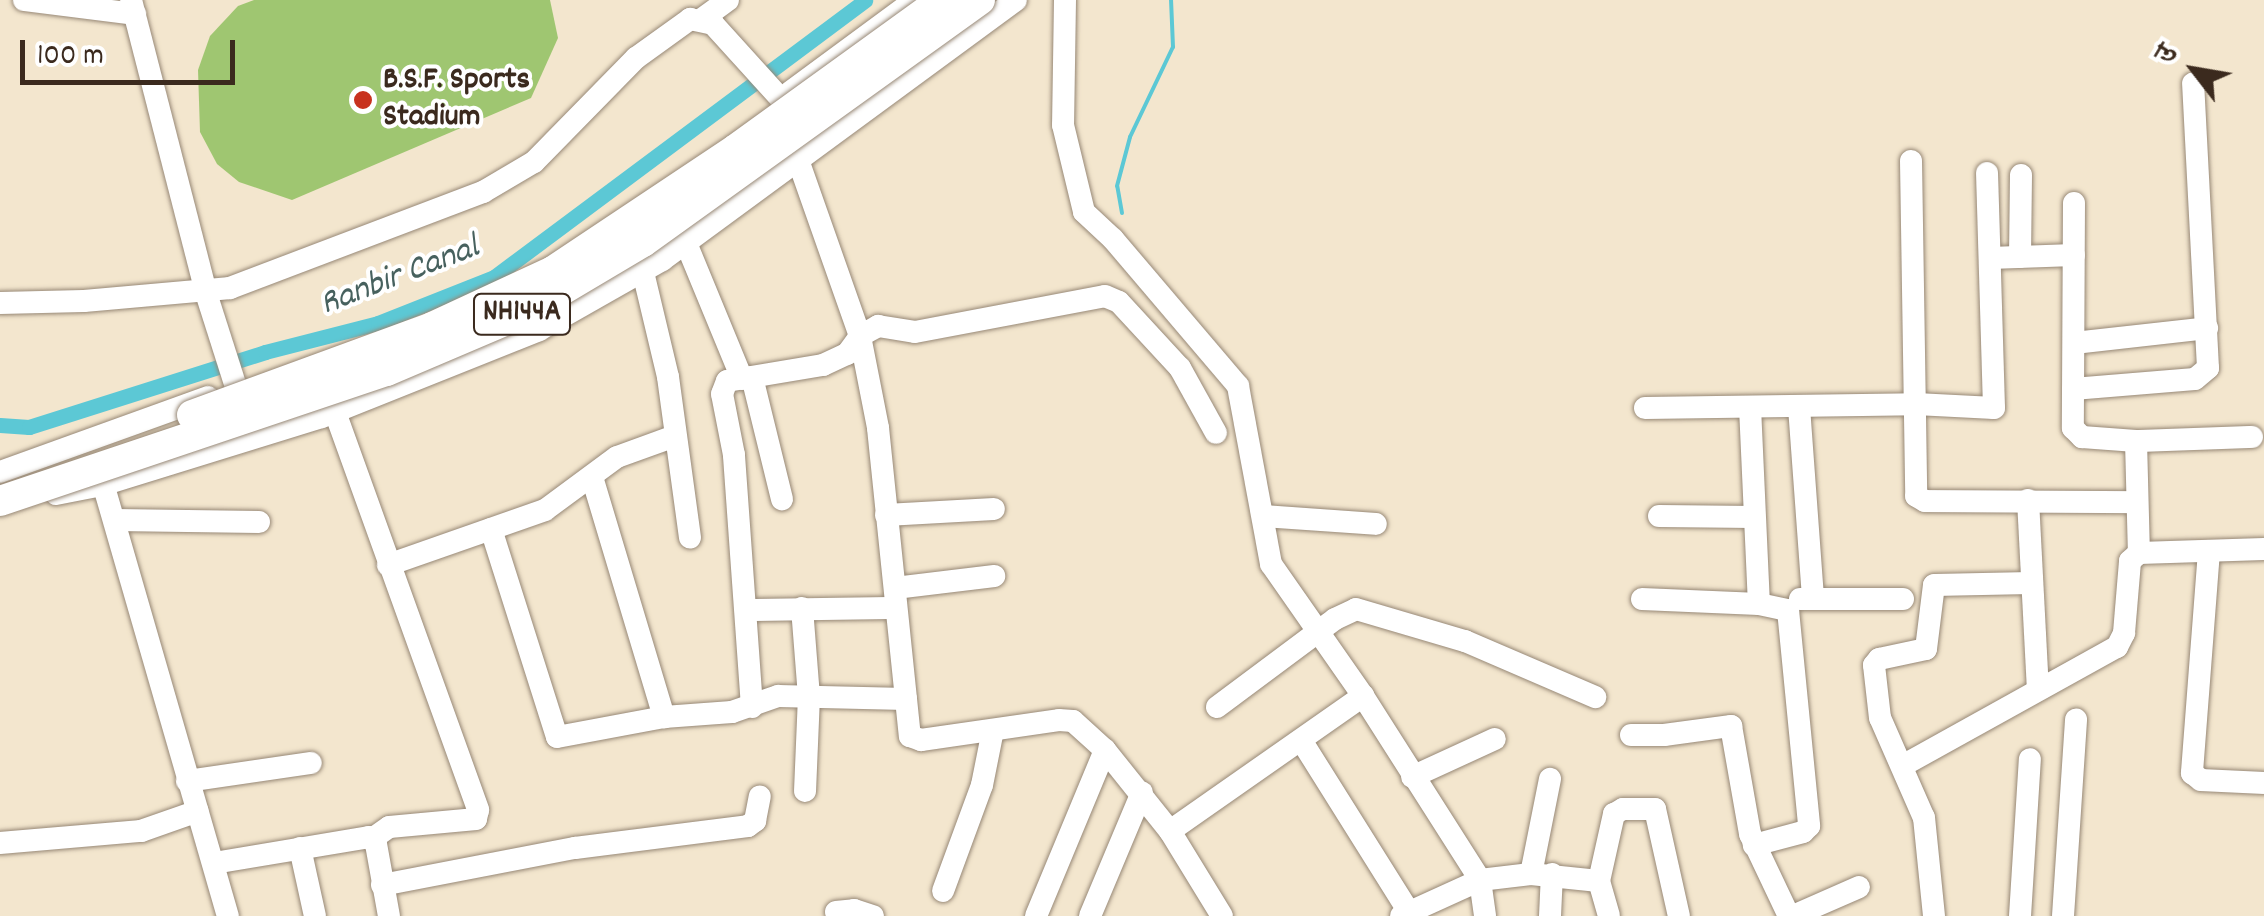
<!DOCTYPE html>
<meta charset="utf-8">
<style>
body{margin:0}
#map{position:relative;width:2264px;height:916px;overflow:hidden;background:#f3e6ce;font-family:Dekko,"Playpen Sans Deva",sans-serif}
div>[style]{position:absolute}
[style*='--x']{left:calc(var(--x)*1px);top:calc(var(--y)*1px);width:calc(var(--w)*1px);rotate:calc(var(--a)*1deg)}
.green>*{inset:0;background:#9fc671}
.stream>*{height:4px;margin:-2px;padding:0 2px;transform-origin:2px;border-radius:2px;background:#5cc8d5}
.canal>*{height:15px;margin:-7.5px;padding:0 7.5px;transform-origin:7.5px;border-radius:7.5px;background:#5cc8d5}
.roads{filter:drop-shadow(0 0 2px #978876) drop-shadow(0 0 2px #978876)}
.minor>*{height:22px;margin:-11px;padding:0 11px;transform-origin:11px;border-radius:11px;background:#fff}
.bridges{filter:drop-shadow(0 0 2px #978876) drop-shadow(0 0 2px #978876)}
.highway-bridge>*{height:30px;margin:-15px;padding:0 15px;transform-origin:15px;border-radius:15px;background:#fff}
.dots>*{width:28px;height:28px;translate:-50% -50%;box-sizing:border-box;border:5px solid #fff;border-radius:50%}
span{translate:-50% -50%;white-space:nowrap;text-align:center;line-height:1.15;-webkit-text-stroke:8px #fff;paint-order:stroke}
.shield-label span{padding:2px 8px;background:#fff;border:2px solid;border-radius:8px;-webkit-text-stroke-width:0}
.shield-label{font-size:30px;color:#3b2a1e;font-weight:700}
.poi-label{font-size:32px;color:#3b2a1e;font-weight:700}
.left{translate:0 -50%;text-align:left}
.water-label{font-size:35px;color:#47615e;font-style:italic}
.north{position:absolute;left:2144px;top:20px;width:100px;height:100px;-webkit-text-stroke:8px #fff;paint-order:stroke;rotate:301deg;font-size:28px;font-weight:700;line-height:40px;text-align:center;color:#3b2a1e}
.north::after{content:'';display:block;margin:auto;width:35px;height:45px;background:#3b2a1e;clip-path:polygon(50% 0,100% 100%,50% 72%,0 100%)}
.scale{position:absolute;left:20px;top:40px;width:215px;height:45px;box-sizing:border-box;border:5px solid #3b2a1e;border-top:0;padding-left:12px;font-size:30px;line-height:35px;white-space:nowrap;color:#3b2a1e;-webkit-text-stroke:8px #fff;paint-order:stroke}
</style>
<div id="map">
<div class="green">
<i style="clip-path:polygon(254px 0,550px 0,558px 38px,531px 98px,292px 200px,239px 182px,217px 164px,200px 132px,198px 70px,210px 36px,238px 6px)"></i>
</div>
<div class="stream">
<i style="--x:1122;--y:213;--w:27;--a:-100"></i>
<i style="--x:1117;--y:186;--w:51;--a:-75.1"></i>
<i style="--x:1130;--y:137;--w:100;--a:-64.5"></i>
<i style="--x:1173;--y:47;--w:47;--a:-92.4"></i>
</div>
<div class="canal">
<i style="--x:0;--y:425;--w:29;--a:4"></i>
<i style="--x:29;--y:427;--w:248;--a:-17.6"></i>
<i style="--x:265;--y:352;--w:117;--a:-14.4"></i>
<i style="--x:378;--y:323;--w:125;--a:-21.6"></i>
<i style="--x:494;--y:277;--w:463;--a:-36.7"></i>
</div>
<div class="roads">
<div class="minor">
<i style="--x:24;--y:0;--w:112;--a:7.2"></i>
<i style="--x:131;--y:0;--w:302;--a:75.6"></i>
<i style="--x:206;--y:293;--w:99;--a:72.3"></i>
<i style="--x:1065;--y:0;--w:125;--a:90.9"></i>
<i style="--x:1063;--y:125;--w:89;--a:76.4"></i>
<i style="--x:1084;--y:212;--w:40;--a:43"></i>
<i style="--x:1113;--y:239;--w:193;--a:49.6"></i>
<i style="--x:1238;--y:386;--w:181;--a:79.5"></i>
<i style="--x:1271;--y:564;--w:161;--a:55.1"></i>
<i style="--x:1363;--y:696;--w:218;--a:57.5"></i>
<i style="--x:1480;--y:880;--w:36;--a:82"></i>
<i style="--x:702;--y:19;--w:32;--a:-36"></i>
<i style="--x:790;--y:92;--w:155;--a:-36.4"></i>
<i style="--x:798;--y:160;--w:187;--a:70.6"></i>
<i style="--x:860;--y:336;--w:94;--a:78.9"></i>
<i style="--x:878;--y:428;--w:310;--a:84.1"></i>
<i style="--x:910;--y:736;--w:12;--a:20"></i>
<i style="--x:921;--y:740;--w:139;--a:-8.2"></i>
<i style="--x:1059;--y:720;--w:14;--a:4"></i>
<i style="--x:1073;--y:721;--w:43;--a:42.2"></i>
<i style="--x:1105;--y:750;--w:104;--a:51.3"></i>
<i style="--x:1911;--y:161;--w:335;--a:89.1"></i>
<i style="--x:1916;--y:496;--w:10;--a:29"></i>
<i style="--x:1925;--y:501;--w:212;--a:0.3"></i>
<i style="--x:2074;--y:203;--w:225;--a:90.3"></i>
<i style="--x:2073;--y:428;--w:13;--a:45"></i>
<i style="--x:2082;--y:437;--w:54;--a:4.2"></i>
<i style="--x:2136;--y:441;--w:112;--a:88.5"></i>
<i style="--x:686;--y:243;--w:147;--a:67.6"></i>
<i style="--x:2020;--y:257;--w:82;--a:-89.3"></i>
<i style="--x:1990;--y:258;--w:84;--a:-2"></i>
<i style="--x:643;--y:272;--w:108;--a:76.6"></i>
<i style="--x:668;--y:377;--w:162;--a:82.2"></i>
<i style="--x:0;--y:303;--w:84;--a:-1.4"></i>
<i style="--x:84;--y:301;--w:147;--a:-5.1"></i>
<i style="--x:230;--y:288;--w:271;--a:-20.8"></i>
<i style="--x:483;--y:192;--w:59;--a:-30.5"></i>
<i style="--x:534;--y:162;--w:146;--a:-45.6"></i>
<i style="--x:636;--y:58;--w:67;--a:-35.8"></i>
<i style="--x:690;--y:19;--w:24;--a:12"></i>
<i style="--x:713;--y:24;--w:101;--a:47.8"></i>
<i style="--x:2074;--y:343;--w:134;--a:-6.4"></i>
<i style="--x:752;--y:377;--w:126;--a:76.2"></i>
<i style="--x:2073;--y:389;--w:122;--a:-4.7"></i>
<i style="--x:2195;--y:379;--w:17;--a:-40"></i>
<i style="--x:2208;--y:368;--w:285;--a:-93"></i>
<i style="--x:1750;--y:407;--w:197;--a:87.4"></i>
<i style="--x:1799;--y:407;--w:192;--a:85.8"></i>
<i style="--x:1645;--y:408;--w:271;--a:-0.8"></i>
<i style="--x:1916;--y:404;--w:78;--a:2.9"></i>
<i style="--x:1994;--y:408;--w:235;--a:-91.7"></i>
<i style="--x:335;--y:412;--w:423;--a:70.2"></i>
<i style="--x:478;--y:810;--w:9;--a:103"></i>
<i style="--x:476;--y:819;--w:87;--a:174.7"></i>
<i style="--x:389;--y:827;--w:19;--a:145"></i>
<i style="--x:2136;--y:441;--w:116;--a:-2"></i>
<i style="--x:0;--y:472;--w:221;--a:-19.8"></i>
<i style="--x:100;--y:473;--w:461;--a:73.9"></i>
<i style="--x:592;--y:477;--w:251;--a:73.3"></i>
<i style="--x:56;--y:494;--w:47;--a:-11.1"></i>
<i style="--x:102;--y:485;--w:230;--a:-17.2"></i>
<i style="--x:322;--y:417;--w:234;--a:-21.8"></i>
<i style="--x:539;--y:330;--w:142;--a:-29.6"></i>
<i style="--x:662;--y:260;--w:439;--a:-36.3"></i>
<i style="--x:2028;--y:500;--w:189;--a:87"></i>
<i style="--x:886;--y:515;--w:108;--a:-3.2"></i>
<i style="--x:1263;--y:516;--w:113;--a:4"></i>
<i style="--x:1659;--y:516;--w:95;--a:0.6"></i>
<i style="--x:115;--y:520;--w:144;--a:0.8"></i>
<i style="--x:491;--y:529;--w:218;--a:72.4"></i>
<i style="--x:557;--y:737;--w:109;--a:-10.6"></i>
<i style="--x:664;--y:717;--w:68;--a:-4.2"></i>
<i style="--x:732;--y:712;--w:49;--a:-19.2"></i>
<i style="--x:778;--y:696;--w:128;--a:1.3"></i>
<i style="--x:2209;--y:551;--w:223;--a:94.4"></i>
<i style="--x:2192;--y:773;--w:11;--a:38"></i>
<i style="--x:2201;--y:780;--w:63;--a:2.7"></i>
<i style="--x:388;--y:565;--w:166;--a:-19.3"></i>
<i style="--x:545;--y:510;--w:89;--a:-36.4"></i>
<i style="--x:617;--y:457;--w:62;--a:-19.9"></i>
<i style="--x:895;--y:588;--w:100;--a:-6.9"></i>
<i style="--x:1642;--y:599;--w:117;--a:2.4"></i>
<i style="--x:1759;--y:604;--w:30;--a:12"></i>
<i style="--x:1788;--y:610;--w:217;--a:84.4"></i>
<i style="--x:1809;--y:826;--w:8;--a:135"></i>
<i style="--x:1803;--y:832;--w:51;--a:165.1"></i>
<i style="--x:1800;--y:599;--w:103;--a:0"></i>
<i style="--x:802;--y:608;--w:88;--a:85.5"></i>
<i style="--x:809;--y:696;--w:95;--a:92.4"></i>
<i style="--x:748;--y:610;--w:148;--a:-0.8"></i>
<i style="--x:752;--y:707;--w:253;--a:-94.1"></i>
<i style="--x:734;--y:455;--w:62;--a:-101.1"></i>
<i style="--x:722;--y:394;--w:14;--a:-69"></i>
<i style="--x:727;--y:381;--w:97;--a:-9.5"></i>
<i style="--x:823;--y:365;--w:26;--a:-25"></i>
<i style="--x:847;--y:354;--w:22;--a:-54"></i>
<i style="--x:860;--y:336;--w:21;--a:-29"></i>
<i style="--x:878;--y:326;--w:37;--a:9"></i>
<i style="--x:915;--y:332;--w:193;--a:-10.7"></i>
<i style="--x:1105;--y:296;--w:15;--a:23"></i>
<i style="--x:1119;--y:302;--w:90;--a:47.3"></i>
<i style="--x:1180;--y:368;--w:74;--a:61"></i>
<i style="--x:1217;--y:707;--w:147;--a:-36.7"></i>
<i style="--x:1335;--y:619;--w:23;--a:-25"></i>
<i style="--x:1356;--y:609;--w:114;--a:16.4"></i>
<i style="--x:1465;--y:641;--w:142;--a:23.3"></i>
<i style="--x:1631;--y:735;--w:33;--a:0"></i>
<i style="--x:1664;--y:735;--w:68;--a:-7.7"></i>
<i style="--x:1731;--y:726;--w:110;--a:80"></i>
<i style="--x:1750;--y:834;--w:91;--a:64.6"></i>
<i style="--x:1301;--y:740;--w:203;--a:57.9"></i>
<i style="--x:1902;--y:766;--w:246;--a:-29"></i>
<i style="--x:2117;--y:647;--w:16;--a:-63"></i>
<i style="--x:2124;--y:633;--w:72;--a:-85.2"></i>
<i style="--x:2130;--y:561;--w:12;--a:-42"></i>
<i style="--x:2139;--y:553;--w:125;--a:-1.8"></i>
<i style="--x:1412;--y:777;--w:91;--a:-24.6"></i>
<i style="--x:187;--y:781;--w:125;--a:-8.3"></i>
<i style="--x:0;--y:843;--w:142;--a:-4.9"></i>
<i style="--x:141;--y:831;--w:60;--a:-19.3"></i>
<i style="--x:300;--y:848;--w:70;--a:77.6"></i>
<i style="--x:214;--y:863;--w:157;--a:-9.5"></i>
<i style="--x:369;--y:837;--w:10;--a:45"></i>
<i style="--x:376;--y:844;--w:73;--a:79.8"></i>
<i style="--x:1531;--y:874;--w:97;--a:-78.7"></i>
<i style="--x:1599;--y:881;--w:69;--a:-77.4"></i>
<i style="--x:1614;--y:814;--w:10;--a:-29"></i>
<i style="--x:1623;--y:809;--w:32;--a:0"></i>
<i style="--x:1655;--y:809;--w:110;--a:77.4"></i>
<i style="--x:382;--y:885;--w:197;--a:-10.9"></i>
<i style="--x:575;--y:848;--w:174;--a:-7.2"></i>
<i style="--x:748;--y:826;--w:9;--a:-36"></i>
<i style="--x:755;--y:821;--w:25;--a:-79"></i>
<i style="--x:943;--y:891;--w:113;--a:-69.8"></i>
<i style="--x:982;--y:785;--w:56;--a:-78.7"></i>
<i style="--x:836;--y:912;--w:18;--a:-6"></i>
<i style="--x:854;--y:910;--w:20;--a:18"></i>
<i style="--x:1036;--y:916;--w:180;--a:-67.4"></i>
<i style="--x:1090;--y:916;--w:134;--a:-67.2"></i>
<i style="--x:1222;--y:916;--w:100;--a:-121.5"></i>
<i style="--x:1170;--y:831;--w:236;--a:-35"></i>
<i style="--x:1401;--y:916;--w:87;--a:-24.5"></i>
<i style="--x:1480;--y:880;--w:51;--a:-6.7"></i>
<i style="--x:1531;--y:874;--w:68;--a:5.9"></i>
<i style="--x:1599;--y:881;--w:36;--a:74"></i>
<i style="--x:1550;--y:916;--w:42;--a:-87.3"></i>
<i style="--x:1793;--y:916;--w:72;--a:-23.7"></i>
<i style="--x:1934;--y:916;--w:99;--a:-95.8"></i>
<i style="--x:1924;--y:818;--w:109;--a:-113.7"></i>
<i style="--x:1880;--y:718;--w:53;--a:-96.5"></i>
<i style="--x:1874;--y:665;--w:8;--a:-50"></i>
<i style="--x:1879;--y:659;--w:48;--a:-12"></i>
<i style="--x:1926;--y:649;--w:64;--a:-82.9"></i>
<i style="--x:1934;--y:585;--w:97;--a:-1.2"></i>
<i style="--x:2020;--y:916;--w:157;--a:-86.4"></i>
<i style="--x:2063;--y:916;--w:197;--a:-86.2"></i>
</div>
</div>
<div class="bridges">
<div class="highway-bridge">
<i style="--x:192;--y:415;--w:256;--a:-20.1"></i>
<i style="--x:432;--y:327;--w:133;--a:-24.8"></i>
<i style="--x:553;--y:271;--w:220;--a:-33.7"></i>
<i style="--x:736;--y:149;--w:254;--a:-35.9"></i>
<i style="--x:0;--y:501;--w:408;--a:-18.6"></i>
<i style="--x:387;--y:371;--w:150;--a:-23.1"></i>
<i style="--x:525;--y:312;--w:137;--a:-30.7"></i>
<i style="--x:643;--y:242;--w:415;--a:-35.7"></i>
</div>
</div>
<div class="dots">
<i style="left:363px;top:100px;background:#c8321e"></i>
</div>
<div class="shield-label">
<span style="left:522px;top:314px">NH144A</span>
</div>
<div class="poi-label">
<span class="left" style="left:383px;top:100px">B.S.F. Sports<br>Stadium</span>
</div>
<div class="water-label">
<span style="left:400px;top:277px;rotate:-21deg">Ranbir Canal</span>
</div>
<div class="north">उ</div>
<div class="scale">100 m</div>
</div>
